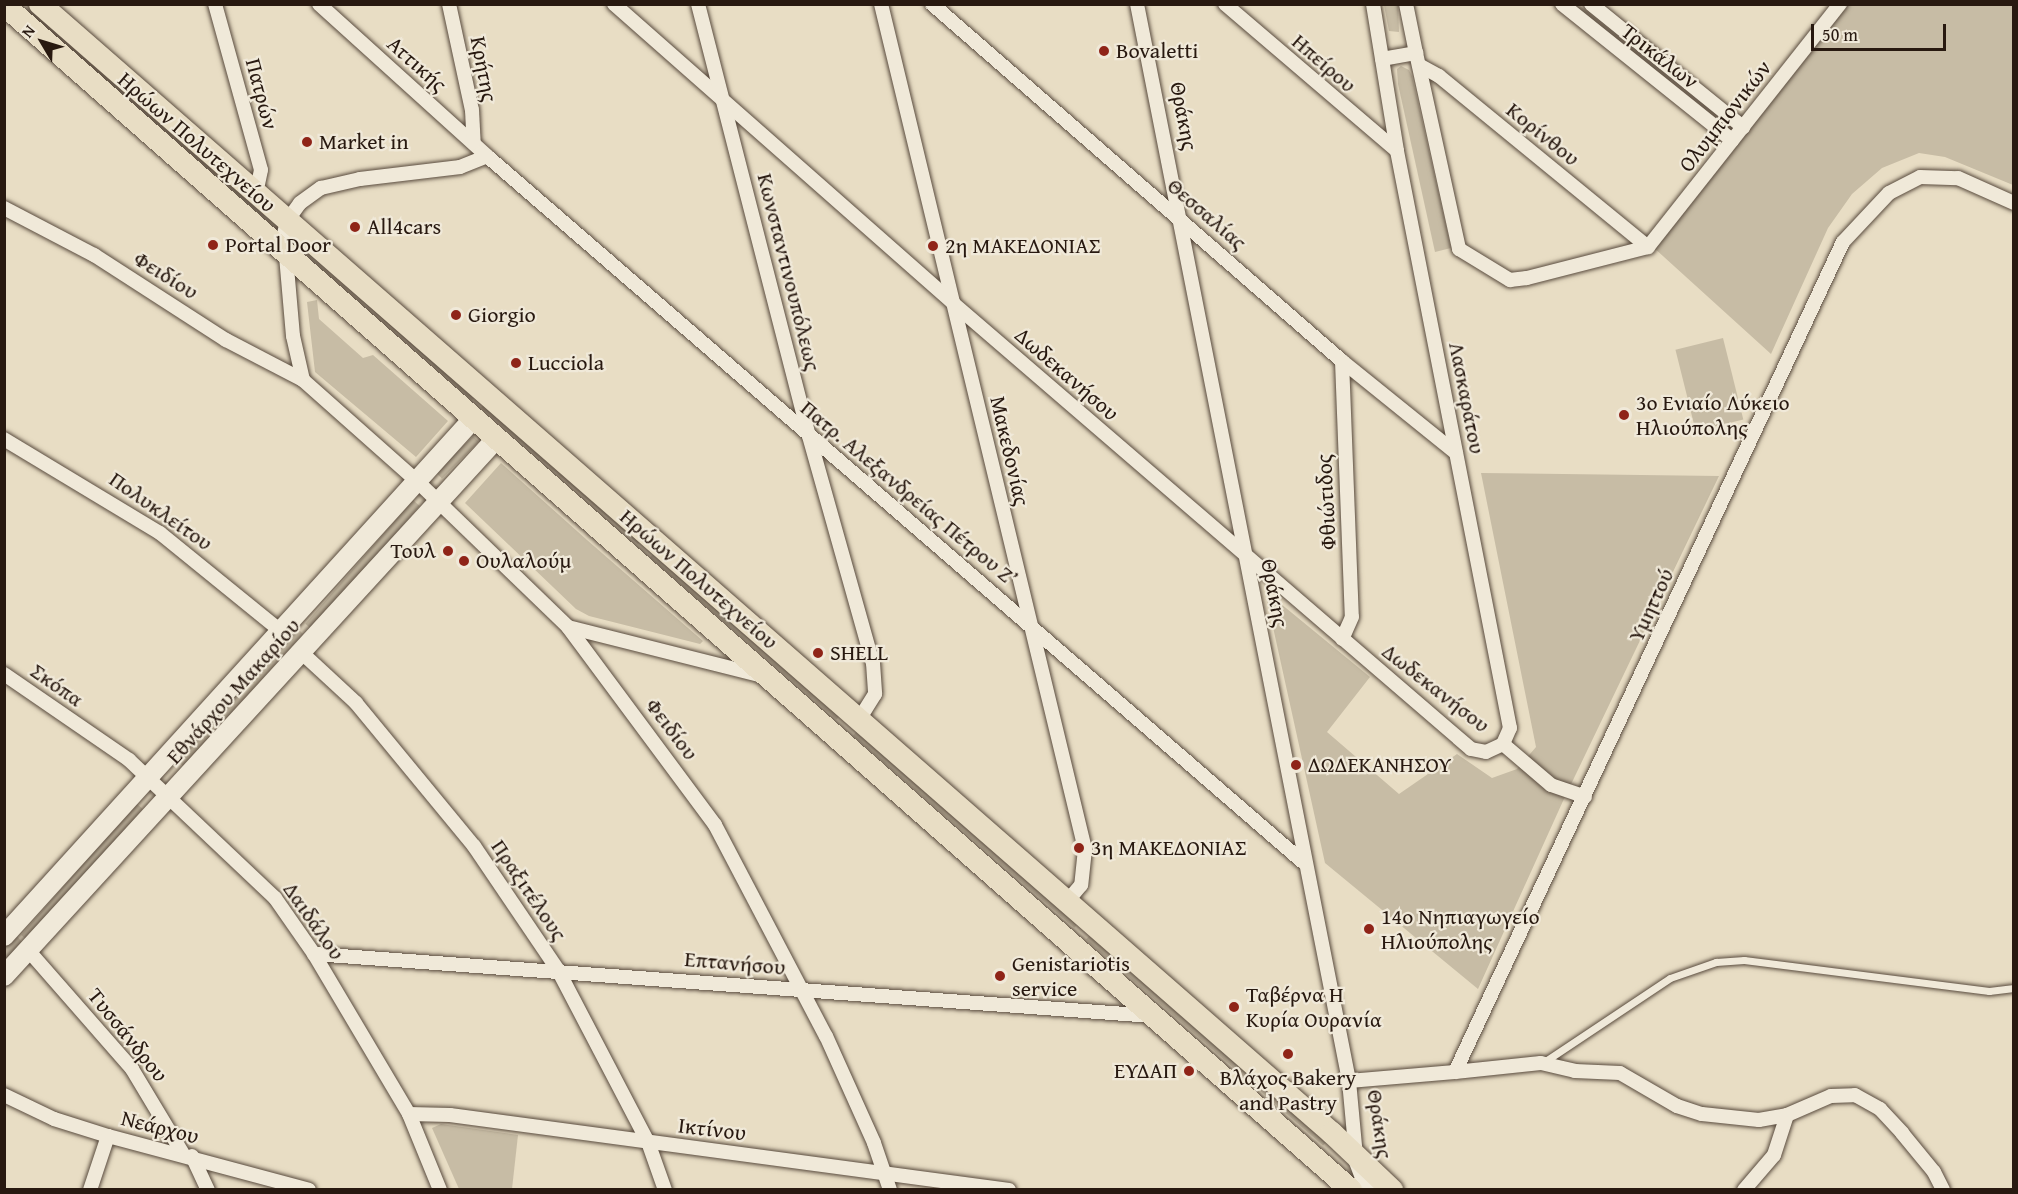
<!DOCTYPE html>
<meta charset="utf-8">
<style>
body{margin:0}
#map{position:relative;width:2018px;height:1194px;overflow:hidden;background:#e8ddc4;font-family:"Gentium Book Plus",serif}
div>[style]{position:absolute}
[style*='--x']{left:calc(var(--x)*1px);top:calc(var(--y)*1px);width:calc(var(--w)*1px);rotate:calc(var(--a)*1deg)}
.green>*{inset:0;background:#c7bca5;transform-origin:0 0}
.roads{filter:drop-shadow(0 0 2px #584a3d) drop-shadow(0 0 2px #584a3d)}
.lane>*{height:7px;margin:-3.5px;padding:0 3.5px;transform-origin:3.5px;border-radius:3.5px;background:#f0e9d9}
.street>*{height:14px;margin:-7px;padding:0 7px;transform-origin:7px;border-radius:7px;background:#f0e9d9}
.secondary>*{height:20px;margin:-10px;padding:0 10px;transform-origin:10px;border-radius:10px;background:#f0e9d9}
.primary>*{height:22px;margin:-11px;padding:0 11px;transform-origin:11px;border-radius:11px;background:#e8ddc4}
.dots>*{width:16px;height:16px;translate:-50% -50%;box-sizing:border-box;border:3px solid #f0e9d9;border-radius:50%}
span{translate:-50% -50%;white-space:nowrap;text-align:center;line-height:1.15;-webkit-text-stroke:4.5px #f0e9d9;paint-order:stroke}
.poi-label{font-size:22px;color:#281910}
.left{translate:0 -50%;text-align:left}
.right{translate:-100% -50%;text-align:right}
.street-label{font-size:22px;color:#281910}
.frame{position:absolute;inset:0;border:6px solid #281910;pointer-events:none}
.north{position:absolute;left:12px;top:12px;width:60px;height:60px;-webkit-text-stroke:4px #f0e9d9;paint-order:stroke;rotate:308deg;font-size:16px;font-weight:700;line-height:24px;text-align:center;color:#281910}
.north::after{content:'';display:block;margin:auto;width:21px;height:27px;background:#281910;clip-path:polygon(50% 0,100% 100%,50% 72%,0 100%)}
.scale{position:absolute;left:1811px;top:24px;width:135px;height:27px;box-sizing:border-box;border:3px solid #281910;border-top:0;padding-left:8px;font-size:18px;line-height:21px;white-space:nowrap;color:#281910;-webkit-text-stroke:4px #f0e9d9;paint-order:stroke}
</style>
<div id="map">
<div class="green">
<i style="clip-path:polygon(22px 5px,265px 216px,264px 217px)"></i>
<i style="clip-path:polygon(1384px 5px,1398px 5px,1399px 32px,1389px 31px)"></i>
<i style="clip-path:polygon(1574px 5px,1579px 5px,1671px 79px,1669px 82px)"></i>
<i style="clip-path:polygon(1845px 5px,2013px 5px,2013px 185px,1945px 157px,1919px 153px,1882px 168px,1852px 194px,1828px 228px,1771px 354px,1653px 247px)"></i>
<i style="clip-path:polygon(1401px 66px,1409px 70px,1412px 76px,1451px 248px,1435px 252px,1398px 84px,1397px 69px)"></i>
<i style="clip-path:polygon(336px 277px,477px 396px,472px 400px)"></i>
<i style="clip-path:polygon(317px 300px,319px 319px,363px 358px,373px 355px,448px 421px,416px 457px,315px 372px,307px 302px)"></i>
<i style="left:1723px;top:338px;width:84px;height:49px;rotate:76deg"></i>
<i style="left:485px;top:403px;width:208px;height:6px;rotate:41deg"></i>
<i style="left:473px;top:436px;width:8px;height:52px;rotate:45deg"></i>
<i style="clip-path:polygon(501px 463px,587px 540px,703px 641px,700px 644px,589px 616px,576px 609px,465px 503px)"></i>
<i style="clip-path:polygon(1481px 473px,1719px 476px,1563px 801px,1478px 989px,1325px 863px,1267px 600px,1275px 599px,1370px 677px,1327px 732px,1399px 794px,1457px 754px,1492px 778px,1517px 769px,1536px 747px)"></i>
<i style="left:413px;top:500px;width:9px;height:164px;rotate:41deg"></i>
<i style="left:654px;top:553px;width:247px;height:6px;rotate:41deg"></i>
<i style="clip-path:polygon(296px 627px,303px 634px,183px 766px,177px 760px)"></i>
<i style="left:857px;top:731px;width:293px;height:6px;rotate:41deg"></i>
<i style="left:136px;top:803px;width:9px;height:175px;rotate:41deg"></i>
<i style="clip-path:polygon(16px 935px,22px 942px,5px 961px,4px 947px)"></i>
<i style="left:1090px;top:935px;width:314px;height:6px;rotate:41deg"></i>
<i style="clip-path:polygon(441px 1124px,518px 1135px,512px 1189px,459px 1189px,432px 1128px)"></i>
</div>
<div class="roads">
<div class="lane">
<i style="--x:1544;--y:1062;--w:151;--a:-33.7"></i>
<i style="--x:1670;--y:978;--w:49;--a:-19.2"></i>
<i style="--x:1716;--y:962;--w:28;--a:-4"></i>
<i style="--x:1744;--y:960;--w:247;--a:7.2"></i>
<i style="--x:1989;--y:991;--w:25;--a:-7"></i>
</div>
<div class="street">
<i style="--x:215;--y:4;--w:172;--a:74.5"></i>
<i style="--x:261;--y:170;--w:25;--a:102"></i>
<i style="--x:319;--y:4;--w:227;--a:42.1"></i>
<i style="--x:487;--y:156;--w:1079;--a:40.87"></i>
<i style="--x:449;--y:4;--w:108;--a:77.8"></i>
<i style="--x:472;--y:110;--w:33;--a:87"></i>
<i style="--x:614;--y:4;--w:453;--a:41.4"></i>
<i style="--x:954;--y:304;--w:682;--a:40.72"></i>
<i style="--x:1471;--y:749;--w:15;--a:11"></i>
<i style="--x:1486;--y:752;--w:19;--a:-25"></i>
<i style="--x:698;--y:4;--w:446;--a:75.6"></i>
<i style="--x:809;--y:436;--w:236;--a:74.3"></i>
<i style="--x:873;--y:663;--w:31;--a:86"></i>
<i style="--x:875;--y:694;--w:31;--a:122"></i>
<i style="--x:881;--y:4;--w:869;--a:76.43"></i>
<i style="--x:1085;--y:849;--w:36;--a:96"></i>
<i style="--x:1081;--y:885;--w:23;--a:130"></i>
<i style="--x:932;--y:4;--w:544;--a:41.05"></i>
<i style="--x:1342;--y:361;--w:146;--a:38.9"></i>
<i style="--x:1137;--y:4;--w:1098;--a:78.86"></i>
<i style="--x:1349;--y:1081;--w:75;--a:84.7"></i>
<i style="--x:1225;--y:4;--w:226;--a:40.5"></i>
<i style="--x:1373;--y:4;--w:149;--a:80.7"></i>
<i style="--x:1397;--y:151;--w:588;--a:78.92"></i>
<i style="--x:1510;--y:728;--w:17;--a:114"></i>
<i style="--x:1562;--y:4;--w:218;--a:38.7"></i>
<i style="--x:1591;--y:4;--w:196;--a:39"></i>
<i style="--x:1416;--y:53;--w:201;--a:77.6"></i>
<i style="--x:1459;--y:249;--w:60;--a:31.3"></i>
<i style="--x:1510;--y:280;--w:17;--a:-7"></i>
<i style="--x:1527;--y:278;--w:125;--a:-14.4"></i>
<i style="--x:1648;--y:247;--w:310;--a:-51.7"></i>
<i style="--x:1382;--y:59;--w:35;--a:-10"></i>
<i style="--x:1416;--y:53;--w:50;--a:-101.5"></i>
<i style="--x:1419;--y:65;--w:23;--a:29"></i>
<i style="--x:1439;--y:76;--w:270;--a:39.3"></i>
<i style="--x:4;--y:208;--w:102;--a:27.6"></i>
<i style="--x:94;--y:255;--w:157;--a:32.8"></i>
<i style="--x:226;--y:340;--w:87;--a:27.5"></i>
<i style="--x:303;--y:380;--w:154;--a:41.6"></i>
<i style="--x:418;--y:482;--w:209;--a:44"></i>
<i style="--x:568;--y:627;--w:247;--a:53.4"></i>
<i style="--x:715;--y:825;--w:238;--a:62.3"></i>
<i style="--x:826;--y:1036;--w:117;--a:65.8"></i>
<i style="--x:874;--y:1143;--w:50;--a:71.2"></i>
<i style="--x:1342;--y:361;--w:256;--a:87.8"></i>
<i style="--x:1352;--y:617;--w:24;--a:114"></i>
<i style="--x:303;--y:380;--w:45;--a:-102.8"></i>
<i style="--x:293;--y:336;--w:102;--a:-95"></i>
<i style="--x:284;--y:234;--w:13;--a:-77"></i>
<i style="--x:287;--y:221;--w:22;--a:-54"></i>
<i style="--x:300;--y:203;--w:26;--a:-36"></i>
<i style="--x:321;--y:188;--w:40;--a:-13"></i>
<i style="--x:360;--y:179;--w:101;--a:-6.8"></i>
<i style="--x:460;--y:167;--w:29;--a:-22"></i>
<i style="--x:4;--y:439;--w:182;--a:31.1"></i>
<i style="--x:160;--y:533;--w:159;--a:39.1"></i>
<i style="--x:568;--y:627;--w:201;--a:14.1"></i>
<i style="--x:301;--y:652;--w:75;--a:42.8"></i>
<i style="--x:356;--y:703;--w:185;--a:50.5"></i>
<i style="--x:474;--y:846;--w:150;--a:55.9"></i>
<i style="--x:558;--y:970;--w:194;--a:62.4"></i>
<i style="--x:648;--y:1142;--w:51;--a:70.5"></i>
<i style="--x:4;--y:674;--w:152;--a:34.5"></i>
<i style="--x:129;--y:760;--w:201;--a:43.4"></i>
<i style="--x:275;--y:898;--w:68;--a:55.1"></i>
<i style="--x:314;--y:954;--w:186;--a:59.3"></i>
<i style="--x:409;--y:1114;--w:82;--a:67.8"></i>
<i style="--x:1503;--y:744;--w:63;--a:40.5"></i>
<i style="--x:1551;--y:785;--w:36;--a:19"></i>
<i style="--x:28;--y:950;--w:158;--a:48.8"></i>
<i style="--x:132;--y:1069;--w:99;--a:59"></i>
<i style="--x:314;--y:954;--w:840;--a:4.23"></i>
<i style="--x:1455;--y:1072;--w:86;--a:-6"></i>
<i style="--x:1541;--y:1063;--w:35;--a:13"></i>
<i style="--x:1575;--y:1071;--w:45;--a:2.5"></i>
<i style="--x:1620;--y:1073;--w:66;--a:30.1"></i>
<i style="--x:1677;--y:1106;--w:26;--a:18"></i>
<i style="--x:1702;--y:1114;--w:57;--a:6"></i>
<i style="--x:1759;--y:1120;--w:28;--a:-10"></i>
<i style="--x:1787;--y:1115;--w:48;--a:-23.4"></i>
<i style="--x:1831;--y:1096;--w:24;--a:-2"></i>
<i style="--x:1855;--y:1095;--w:29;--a:29"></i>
<i style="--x:1880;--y:1109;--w:33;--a:47"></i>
<i style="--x:1902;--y:1133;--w:50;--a:50.6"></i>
<i style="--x:1934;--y:1172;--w:20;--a:63"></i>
<i style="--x:1349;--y:1081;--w:106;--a:-4.9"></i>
<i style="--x:1455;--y:1072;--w:916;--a:-64.95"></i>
<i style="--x:1843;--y:242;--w:67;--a:-46.8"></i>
<i style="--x:1889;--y:193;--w:35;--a:-27"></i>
<i style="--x:1920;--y:177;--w:38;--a:2"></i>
<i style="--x:1958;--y:178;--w:61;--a:24.1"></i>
<i style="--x:4;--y:1095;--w:55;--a:25.6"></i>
<i style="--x:54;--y:1119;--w:57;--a:17.5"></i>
<i style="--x:108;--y:1136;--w:208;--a:15"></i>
<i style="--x:409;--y:1114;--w:41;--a:1.4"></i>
<i style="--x:450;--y:1115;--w:564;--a:7.64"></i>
<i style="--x:192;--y:1156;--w:38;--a:65"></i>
<i style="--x:90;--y:1190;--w:57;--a:-71.6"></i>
<i style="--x:1744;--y:1190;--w:46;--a:-49.4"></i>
<i style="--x:1774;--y:1155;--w:42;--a:-72"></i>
</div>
<div class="secondary">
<i style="--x:4;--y:936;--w:699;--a:-47.78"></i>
<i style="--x:4;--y:976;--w:730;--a:-47.5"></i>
<i style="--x:1358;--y:1159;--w:33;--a:69"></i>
</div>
<div class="primary">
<i style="--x:40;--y:4;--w:1716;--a:41.15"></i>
<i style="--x:1332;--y:1133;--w:83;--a:43.5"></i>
<i style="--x:4;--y:5;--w:1794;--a:41.34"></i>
</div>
</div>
<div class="dots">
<i style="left:1104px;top:51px;background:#8f2418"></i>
<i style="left:307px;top:142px;background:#8f2418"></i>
<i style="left:355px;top:227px;background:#8f2418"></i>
<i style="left:213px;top:245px;background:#8f2418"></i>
<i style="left:933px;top:246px;background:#8f2418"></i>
<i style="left:456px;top:315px;background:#8f2418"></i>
<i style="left:516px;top:363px;background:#8f2418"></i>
<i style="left:1624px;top:415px;background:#8f2418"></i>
<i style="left:448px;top:551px;background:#8f2418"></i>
<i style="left:464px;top:561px;background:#8f2418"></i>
<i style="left:818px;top:653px;background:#8f2418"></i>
<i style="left:1296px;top:765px;background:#8f2418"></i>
<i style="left:1079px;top:848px;background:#8f2418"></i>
<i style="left:1369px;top:929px;background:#8f2418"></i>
<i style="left:1000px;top:976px;background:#8f2418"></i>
<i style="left:1234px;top:1007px;background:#8f2418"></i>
<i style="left:1288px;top:1054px;background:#8f2418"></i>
<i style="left:1189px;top:1071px;background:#8f2418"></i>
</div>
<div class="poi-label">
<span class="left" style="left:1116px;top:51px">Bovaletti</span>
<span class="left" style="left:319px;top:142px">Market in</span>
<span class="left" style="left:367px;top:227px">All4cars</span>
<span class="left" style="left:225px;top:245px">Portal Door</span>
<span class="left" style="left:945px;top:246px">2η ΜΑΚΕΔΟΝΙΑΣ</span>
<span class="left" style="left:468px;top:315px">Giorgio</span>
<span class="left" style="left:528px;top:363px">Lucciola</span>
<span class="left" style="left:1636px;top:415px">3ο Ενιαίο Λύκειο<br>Ηλιούπολης</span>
<span class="right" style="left:436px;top:551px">Τουλ</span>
<span class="left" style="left:476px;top:561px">Ουλαλούμ</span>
<span class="left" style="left:830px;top:653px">SHELL</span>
<span class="left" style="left:1308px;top:765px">ΔΩΔΕΚΑΝΗΣΟΥ</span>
<span class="left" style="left:1091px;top:848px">3η ΜΑΚΕΔΟΝΙΑΣ</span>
<span class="left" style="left:1381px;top:929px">14ο Νηπιαγωγείο<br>Ηλιούπολης</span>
<span class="left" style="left:1012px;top:976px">Genistariotis<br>service</span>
<span class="left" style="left:1246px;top:1007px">Ταβέρνα Η<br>Κυρία Ουρανία</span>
<span class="right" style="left:1177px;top:1071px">ΕΥΔΑΠ</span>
<span style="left:1288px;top:1090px">Βλάχος Bakery<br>and Pastry</span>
</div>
<div class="street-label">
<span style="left:1660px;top:56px;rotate:38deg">Τρικάλων</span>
<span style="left:1324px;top:63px;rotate:41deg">Ηπείρου</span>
<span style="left:417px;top:64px;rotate:42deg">Αττικής</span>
<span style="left:484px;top:69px;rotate:79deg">Κρήτης</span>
<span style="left:262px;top:94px;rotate:75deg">Πατρών</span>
<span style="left:1184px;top:116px;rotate:79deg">Θράκης</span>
<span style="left:1725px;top:116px;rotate:-52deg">Ολυμπιονικών</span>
<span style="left:1543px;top:134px;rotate:39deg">Κορίνθου</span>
<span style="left:197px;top:142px;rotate:41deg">Ηρώων Πολυτεχνείου</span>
<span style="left:1207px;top:214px;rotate:41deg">Θεσσαλίας</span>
<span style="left:789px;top:272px;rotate:76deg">Κωνσταντινουπόλεως</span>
<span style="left:166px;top:275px;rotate:32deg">Φειδίου</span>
<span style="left:1067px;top:374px;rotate:41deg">Δωδεκανήσου</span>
<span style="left:1467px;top:398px;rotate:79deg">Λασκαράτου</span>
<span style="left:1010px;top:451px;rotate:77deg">Μακεδονίας</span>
<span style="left:909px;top:493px;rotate:40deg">Πατρ. Αλεξανδρείας Πέτρου Ζ’</span>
<span style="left:1326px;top:502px;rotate:-93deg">Φθιώτιδος</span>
<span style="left:161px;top:511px;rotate:35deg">Πολυκλείτου</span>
<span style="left:699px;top:579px;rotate:41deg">Ηρώων Πολυτεχνείου</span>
<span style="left:1275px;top:593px;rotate:79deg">Θράκης</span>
<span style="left:1651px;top:605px;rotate:-65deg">Υμηττού</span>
<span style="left:57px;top:685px;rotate:35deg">Σκόπα</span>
<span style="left:1436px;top:688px;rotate:38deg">Δωδεκανήσου</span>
<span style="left:233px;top:691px;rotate:-48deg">Εθνάρχου Μακαρίου</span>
<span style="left:672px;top:729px;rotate:53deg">Φειδίου</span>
<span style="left:529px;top:890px;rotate:56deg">Πραξιτέλους</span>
<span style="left:314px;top:921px;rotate:55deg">Δαιδάλου</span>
<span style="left:735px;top:963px;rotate:5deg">Επτανήσου</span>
<span style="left:128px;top:1035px;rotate:51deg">Τυσσάνδρου</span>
<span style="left:1380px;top:1124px;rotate:81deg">Θράκης</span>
<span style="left:160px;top:1127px;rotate:14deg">Νεάρχου</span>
<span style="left:712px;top:1129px;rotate:7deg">Ικτίνου</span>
</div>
<div class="frame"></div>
<div class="north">N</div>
<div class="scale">50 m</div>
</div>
